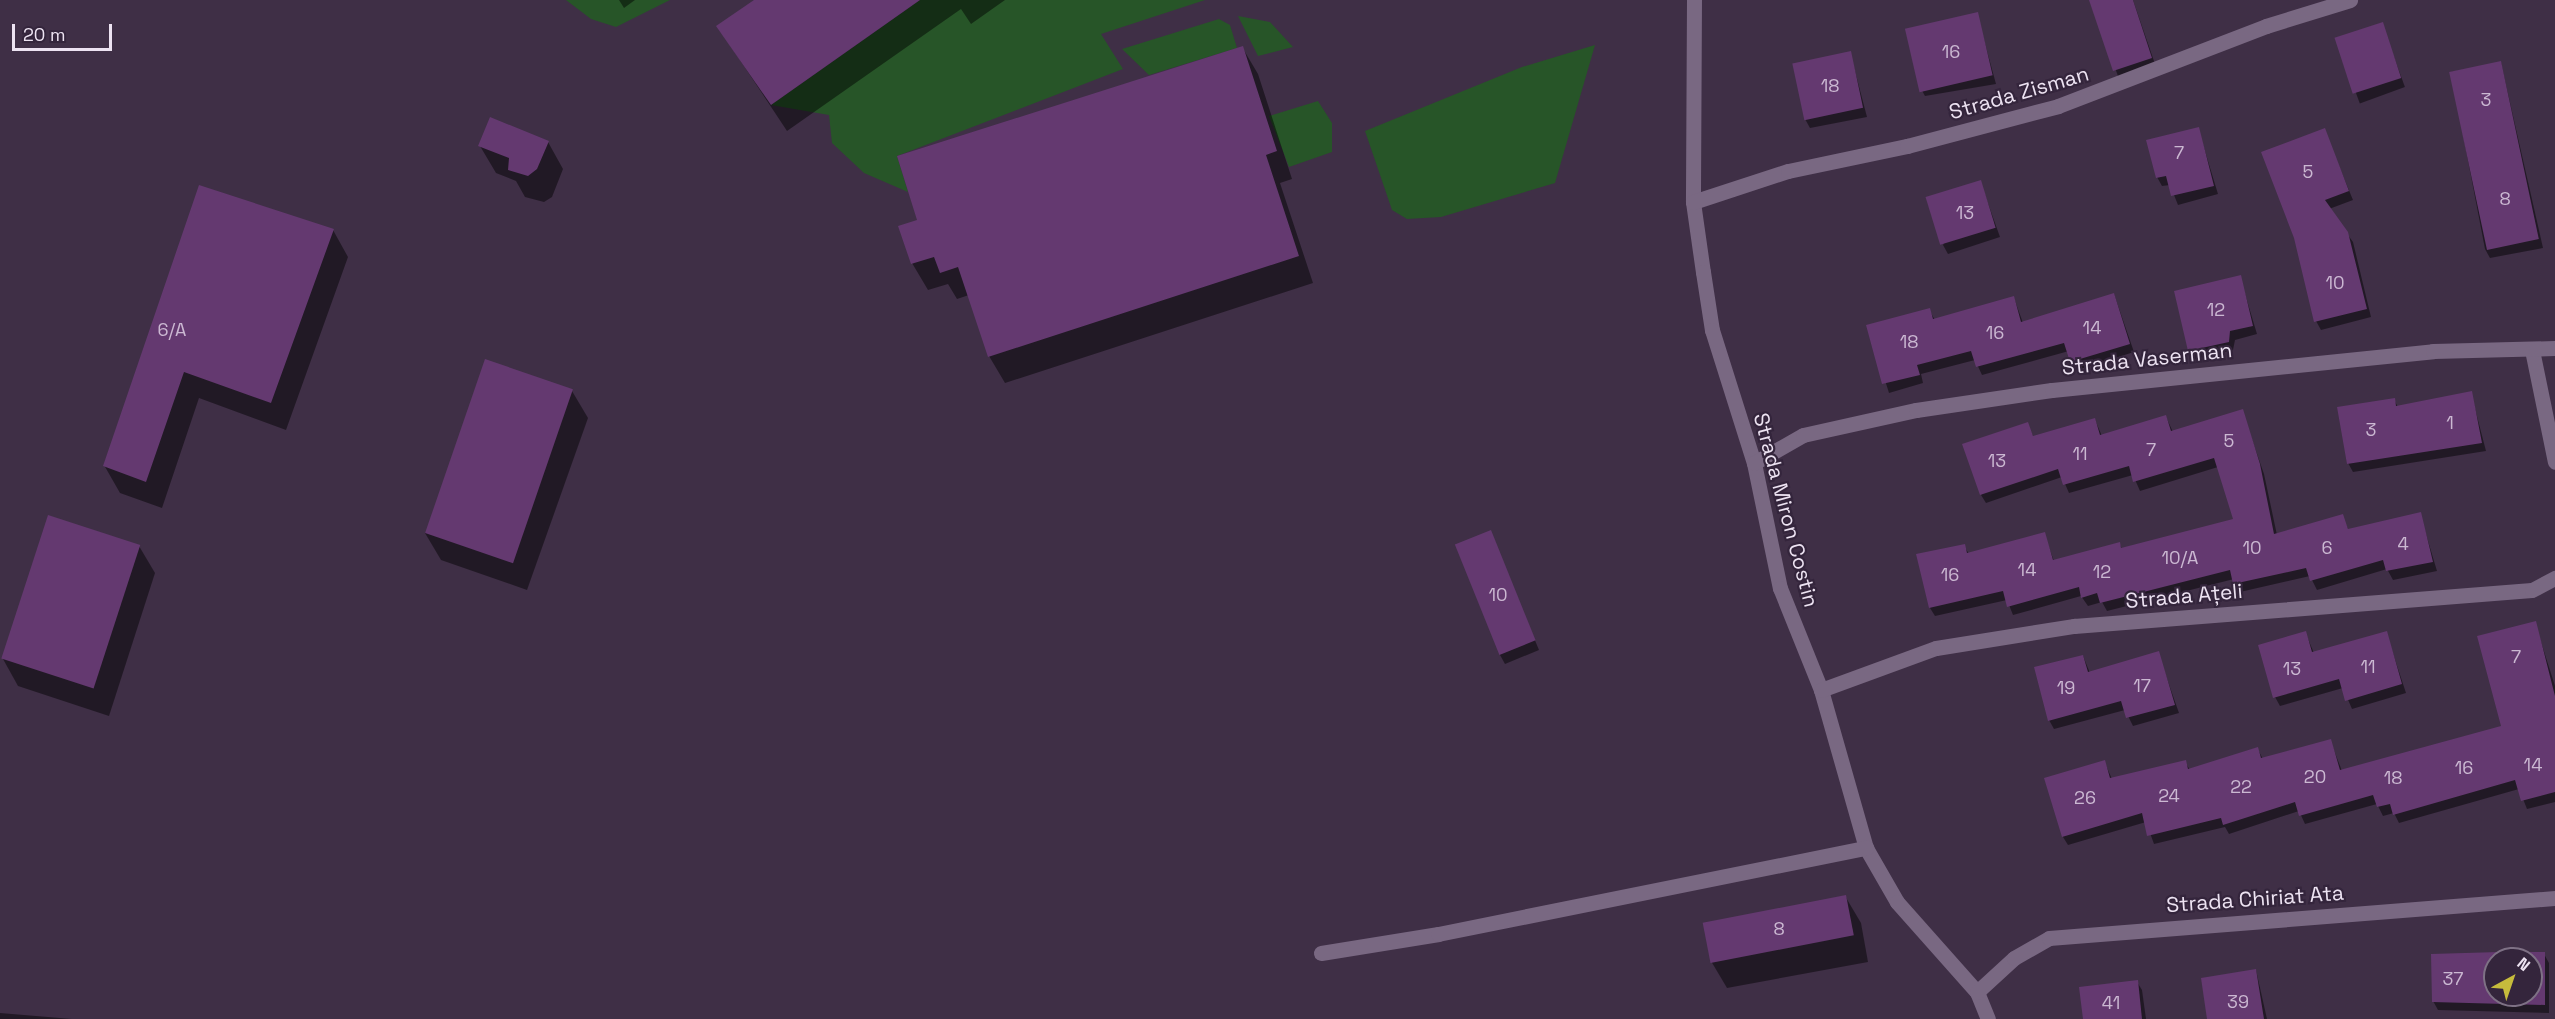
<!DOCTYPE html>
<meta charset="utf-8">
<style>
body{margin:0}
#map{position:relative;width:2555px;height:1019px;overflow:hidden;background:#3f2f46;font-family:"Space Grotesk",sans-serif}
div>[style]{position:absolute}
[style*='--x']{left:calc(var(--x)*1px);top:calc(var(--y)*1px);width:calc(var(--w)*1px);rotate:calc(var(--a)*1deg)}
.green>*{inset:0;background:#275528}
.shadow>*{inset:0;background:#0007;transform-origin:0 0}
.building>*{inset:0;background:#643970;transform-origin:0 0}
.minor>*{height:15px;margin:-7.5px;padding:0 7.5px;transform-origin:7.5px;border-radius:7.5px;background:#796882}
span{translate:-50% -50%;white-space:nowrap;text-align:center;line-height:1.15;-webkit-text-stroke:4.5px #34253c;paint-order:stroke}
.number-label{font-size:18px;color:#cbb8d2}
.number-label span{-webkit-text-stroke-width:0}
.street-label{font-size:21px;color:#ede3f2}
.north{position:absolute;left:2483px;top:947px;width:60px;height:60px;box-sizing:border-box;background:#34253c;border:2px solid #7e7185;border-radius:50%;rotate:40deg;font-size:16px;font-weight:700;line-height:24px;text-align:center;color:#ede3f2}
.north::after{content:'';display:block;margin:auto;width:21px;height:27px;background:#c6bb3c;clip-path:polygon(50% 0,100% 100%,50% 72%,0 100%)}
.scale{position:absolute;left:12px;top:24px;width:100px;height:27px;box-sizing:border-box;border:3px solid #ede3f2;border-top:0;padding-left:8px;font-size:18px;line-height:21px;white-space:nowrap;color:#ede3f2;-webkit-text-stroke:4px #34253c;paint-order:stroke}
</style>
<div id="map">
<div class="green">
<i style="clip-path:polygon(566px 0,670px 0,616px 27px,591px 19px)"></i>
<i style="clip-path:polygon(920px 0,1205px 0,1101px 34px,1123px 69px,897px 156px,908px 192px,864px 173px,832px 143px,829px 115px,771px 105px)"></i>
<i style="clip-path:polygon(1238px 16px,1270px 22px,1293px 47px,1258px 56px)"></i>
<i style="clip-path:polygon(1219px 19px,1230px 25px,1237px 48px,1149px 75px,1122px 49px)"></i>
<i style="clip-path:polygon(1595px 45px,1555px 183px,1441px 217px,1407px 219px,1392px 210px,1365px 131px,1522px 67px)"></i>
<i style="clip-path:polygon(1318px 101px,1332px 123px,1332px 152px,1289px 167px,1269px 116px)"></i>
</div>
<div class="shadow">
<i style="clip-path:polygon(619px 0,635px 0,624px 8px)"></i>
<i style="clip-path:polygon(756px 0,1005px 0,971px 24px,961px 9px,787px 131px,718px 27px)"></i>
<i style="clip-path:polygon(2100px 0,2133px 0,2156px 67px,2119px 79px,2092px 3px)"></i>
<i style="clip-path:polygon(1977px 14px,1996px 84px,1925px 96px,1920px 87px)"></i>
<i style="left:2382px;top:24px;width:67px;height:48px;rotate:70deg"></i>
<i style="clip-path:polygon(1242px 47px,1258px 74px,1292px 179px,1280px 183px,1313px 283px,1005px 383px,989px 356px,969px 295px,957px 299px,948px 284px,928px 290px,912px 263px,919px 221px)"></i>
<i style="clip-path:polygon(1850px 52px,1867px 117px,1810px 128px,1805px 119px)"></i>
<i style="clip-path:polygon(2501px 63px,2543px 248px,2490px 258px,2485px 249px,2451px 72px)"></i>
<i style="clip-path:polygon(2198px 128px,2218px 194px,2178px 205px,2170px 185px,2162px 186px,2157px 177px)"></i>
<i style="clip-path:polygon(2324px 130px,2353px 200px,2329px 209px,2353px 242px,2371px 317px,2321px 330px,2316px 321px)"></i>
<i style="clip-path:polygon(548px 142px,563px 169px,552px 197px,544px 202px,525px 197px,516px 181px,496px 173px,480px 146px)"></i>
<i style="clip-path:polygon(1980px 181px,2000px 237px,1948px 254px,1943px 245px)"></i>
<i style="clip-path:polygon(200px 187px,333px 230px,348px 257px,286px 430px,199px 398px,162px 508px,120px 493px,104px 465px)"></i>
<i style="clip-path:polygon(2240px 277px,2257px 334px,2235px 340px,2233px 350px,2195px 359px,2190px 350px)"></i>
<i style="clip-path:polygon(2114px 294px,2134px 352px,2077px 370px,2069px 351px,1982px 375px,1975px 360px,1921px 374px,1923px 383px,1889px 393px,1868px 326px,1929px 310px,1935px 320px,2014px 298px,2023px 323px)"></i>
<i style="clip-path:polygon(572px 391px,588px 418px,527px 590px,441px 560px,425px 533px)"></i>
<i style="clip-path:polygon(2471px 393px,2486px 451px,2353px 472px,2348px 463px,2394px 400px,2398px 407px)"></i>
<i style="clip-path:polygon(2242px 411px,2264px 474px,2277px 535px,2342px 516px,2349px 531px,2420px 514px,2437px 571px,2393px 580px,2387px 569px,2317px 590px,2310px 576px,2240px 592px,2234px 579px,2107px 611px,2102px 602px,2088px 606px,2081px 596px,2013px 615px,2007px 600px,1935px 616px,1930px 608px,1964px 546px,1969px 554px,2044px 534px,2054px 561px,2119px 543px,2122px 549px,2235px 520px,2218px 467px,2140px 491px,2133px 475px,2069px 493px,2062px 477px,1986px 503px,1981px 495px,2027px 424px,2034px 438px,2095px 420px,2102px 436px,2166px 417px,2173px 432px)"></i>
<i style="clip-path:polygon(1490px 532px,1539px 650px,1505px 664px,1500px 655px)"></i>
<i style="clip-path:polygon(139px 546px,155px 573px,109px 716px,18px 686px,3px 659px)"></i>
<i style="clip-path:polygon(2535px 623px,2555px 686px,2555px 802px,2527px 809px,2519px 789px,2399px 823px,2394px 813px,2383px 816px,2377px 804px,2305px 824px,2299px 811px,2229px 834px,2225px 827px,2154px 844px,2146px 822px,2068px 845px,2063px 837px,2046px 779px,2104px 761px,2112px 779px,2185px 762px,2190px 770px,2257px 748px,2263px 759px,2330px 740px,2342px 771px,2503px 727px)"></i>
<i style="clip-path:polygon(2305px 632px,2314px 653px,2386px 632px,2406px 693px,2352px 709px,2343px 688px,2280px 706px,2275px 697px)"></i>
<i style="clip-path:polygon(2158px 653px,2179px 713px,2133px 726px,2125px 710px,2054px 729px,2049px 720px,2083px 656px,2090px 673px)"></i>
<i style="clip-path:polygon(1845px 896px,1861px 923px,1868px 962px,1727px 988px,1711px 961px)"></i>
<i style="clip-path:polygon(evenodd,2544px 954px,2549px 963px,2549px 1013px,2438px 1010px,2433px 1001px,2433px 956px,2544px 954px,2495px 959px,2531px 959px,2531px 995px,2495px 995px,2495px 959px)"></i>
<i style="clip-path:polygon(2256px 970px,2267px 1019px,2209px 1019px)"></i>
<i style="clip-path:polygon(2137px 982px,2142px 990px,2146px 1019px,2085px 1019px)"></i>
<i style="clip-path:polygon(0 1013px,72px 1019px,0 1019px)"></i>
</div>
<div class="building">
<i style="clip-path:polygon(754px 0,920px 0,771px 105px,716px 26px)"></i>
<i style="clip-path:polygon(2089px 0,2133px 0,2152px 58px,2113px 71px)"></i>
<i style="left:1978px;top:12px;width:65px;height:75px;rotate:77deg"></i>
<i style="left:2383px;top:22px;width:59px;height:51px;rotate:72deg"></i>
<i style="clip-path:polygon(1243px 46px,1277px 151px,1266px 155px,1299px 256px,988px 357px,958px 267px,940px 273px,934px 257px,911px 264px,898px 226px,917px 220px,897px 156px)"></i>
<i style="left:1851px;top:51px;width:58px;height:60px;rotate:78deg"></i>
<i style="left:2501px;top:61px;width:182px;height:53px;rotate:78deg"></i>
<i style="clip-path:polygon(490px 117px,549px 141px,537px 169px,528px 176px,508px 170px,509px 158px,478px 146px)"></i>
<i style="clip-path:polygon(2199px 127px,2214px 186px,2171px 196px,2166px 176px,2156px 178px,2146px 140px)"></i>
<i style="clip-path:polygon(2325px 128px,2349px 191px,2325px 200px,2348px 232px,2367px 309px,2314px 322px,2294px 238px,2261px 152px)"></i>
<i style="left:1981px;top:180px;width:50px;height:58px;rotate:73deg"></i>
<i style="clip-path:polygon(199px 185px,334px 229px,271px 403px,184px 372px,146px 482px,103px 466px)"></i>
<i style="clip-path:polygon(2241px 275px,2253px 326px,2230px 331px,2229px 342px,2188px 351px,2174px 291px)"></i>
<i style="clip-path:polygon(2114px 293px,2130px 344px,2070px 362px,2064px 343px,1976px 367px,1971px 351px,1917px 365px,1920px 375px,1882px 384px,1866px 325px,1930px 308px,1933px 319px,2014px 296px,2021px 322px)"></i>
<i style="left:485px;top:359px;width:93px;height:184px;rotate:19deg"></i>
<i style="clip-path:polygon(2472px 391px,2482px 443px,2347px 464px,2337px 407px,2395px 398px,2396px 406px)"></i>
<i style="clip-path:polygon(2243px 409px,2260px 464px,2274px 534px,2343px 514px,2348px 529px,2421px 512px,2433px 562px,2386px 571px,2383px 560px,2310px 581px,2306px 568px,2233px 584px,2230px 570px,2100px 603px,2097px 593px,2081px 598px,2079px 587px,2007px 607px,2003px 591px,1929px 608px,1916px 554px,1965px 544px,1967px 553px,2045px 532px,2053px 560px,2120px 542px,2121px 548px,2233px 519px,2214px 458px,2133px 482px,2129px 466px,2063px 485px,2058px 469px,1980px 495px,1962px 444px,2028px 422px,2033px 436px,2095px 418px,2100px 435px,2166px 415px,2171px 431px)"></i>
<i style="left:48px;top:515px;width:97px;height:151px;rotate:18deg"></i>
<i style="left:1491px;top:530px;width:119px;height:39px;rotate:68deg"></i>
<i style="clip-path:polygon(2536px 621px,2555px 696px,2555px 792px,2521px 801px,2515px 780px,2393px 815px,2390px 804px,2377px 807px,2373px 795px,2299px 816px,2295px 802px,2223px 825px,2221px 818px,2147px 836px,2142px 813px,2062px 837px,2044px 778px,2105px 760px,2110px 778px,2186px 760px,2188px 769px,2258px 747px,2261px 758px,2331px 739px,2340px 770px,2501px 726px,2477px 636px)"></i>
<i style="clip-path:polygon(2306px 631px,2312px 652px,2387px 631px,2402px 684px,2345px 701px,2339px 679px,2273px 698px,2258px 645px)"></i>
<i style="clip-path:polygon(2159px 651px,2175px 705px,2126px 718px,2121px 701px,2048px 721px,2034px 667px,2083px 655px,2088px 672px)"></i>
<i style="left:1846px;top:895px;width:41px;height:146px;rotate:79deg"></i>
<i style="clip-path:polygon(evenodd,2499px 952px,2545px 952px,2545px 1005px,2432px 1002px,2431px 954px,2499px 952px,2495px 959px,2531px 959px,2531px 995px,2495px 995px,2495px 959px)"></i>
<i style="clip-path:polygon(2256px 969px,2264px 1019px,2207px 1019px,2201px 978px)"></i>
<i style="clip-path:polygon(2138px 980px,2142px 1019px,2083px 1019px,2079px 987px)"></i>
</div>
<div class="minor">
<i style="--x:1694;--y:0;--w:202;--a:90.3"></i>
<i style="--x:1693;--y:202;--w:71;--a:81.9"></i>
<i style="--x:1703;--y:272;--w:59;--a:81.2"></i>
<i style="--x:1712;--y:330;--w:139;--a:72.5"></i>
<i style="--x:1754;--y:463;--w:128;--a:78.3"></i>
<i style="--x:1780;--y:588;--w:110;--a:68.1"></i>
<i style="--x:1821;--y:690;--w:164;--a:74.1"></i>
<i style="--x:1866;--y:848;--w:62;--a:60.1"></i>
<i style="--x:1897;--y:902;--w:120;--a:48.4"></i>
<i style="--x:1977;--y:992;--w:29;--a:68"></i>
<i style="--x:1693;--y:202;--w:100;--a:-18.1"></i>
<i style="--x:1788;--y:171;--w:122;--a:-11.9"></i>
<i style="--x:1907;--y:146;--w:156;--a:-14.8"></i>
<i style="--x:2058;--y:106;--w:223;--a:-21"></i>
<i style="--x:2266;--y:26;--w:88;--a:-17.2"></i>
<i style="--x:2532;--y:350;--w:114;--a:78.4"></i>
<i style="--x:1754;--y:463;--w:56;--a:-29.7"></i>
<i style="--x:1803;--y:435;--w:116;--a:-12.5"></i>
<i style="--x:1916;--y:410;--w:137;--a:-8.4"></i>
<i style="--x:2052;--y:390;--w:383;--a:-5.8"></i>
<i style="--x:2433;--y:351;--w:122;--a:-1.4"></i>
<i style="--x:1821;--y:690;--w:122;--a:-20.1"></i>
<i style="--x:1936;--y:648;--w:140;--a:-9.1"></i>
<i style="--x:2074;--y:626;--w:459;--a:-4.5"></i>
<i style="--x:2532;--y:590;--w:26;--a:-28"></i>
<i style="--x:1321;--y:953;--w:119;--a:-9.2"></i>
<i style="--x:1438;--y:934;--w:437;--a:-11.4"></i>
<i style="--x:1977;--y:992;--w:50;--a:-42.6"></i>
<i style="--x:2014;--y:958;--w:40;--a:-29.7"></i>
<i style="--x:2049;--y:938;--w:508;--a:-4.52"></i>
</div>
<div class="number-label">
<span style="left:1951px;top:52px">16</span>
<span style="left:1830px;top:86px">18</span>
<span style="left:2486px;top:100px">3</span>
<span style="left:2179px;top:153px">7</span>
<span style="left:2308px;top:172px">5</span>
<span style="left:2505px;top:199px">8</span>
<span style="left:1965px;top:213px">13</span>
<span style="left:2335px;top:283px">10</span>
<span style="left:2216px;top:310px">12</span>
<span style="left:2092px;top:328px">14</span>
<span style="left:172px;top:330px">6/A</span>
<span style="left:1995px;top:333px">16</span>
<span style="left:1909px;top:342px">18</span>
<span style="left:2450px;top:423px">1</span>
<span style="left:2371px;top:430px">3</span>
<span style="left:2229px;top:441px">5</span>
<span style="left:2151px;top:450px">7</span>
<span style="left:2080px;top:454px">11</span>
<span style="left:1997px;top:461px">13</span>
<span style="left:2403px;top:544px">4</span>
<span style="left:2252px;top:548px">10</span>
<span style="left:2327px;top:548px">6</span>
<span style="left:2180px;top:558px">10/A</span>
<span style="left:2027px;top:570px">14</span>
<span style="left:2102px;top:572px">12</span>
<span style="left:1950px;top:575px">16</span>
<span style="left:1498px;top:595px">10</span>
<span style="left:2516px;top:657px">7</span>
<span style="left:2368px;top:667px">11</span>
<span style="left:2292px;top:669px">13</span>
<span style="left:2142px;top:686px">17</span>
<span style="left:2066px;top:688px">19</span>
<span style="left:2533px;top:765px">14</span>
<span style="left:2464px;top:768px">16</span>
<span style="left:2315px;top:777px">20</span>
<span style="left:2393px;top:778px">18</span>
<span style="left:2241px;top:787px">22</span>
<span style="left:2169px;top:796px">24</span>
<span style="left:2085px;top:798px">26</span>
<span style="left:1779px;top:929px">8</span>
<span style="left:2453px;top:979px">37</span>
<span style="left:2238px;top:1002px">39</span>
<span style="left:2111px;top:1003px">41</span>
</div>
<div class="street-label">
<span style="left:2019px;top:93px;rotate:-16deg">Strada Zisman</span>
<span style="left:2147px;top:359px;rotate:-6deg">Strada Vaserman</span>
<span style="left:1786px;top:510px;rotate:75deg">Strada Miron Costin</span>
<span style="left:2184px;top:596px;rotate:-5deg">Strada Ațeli</span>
<span style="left:2255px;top:899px;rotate:-4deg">Strada Chiriat Ata</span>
</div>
<div class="north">N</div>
<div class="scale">20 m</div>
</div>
